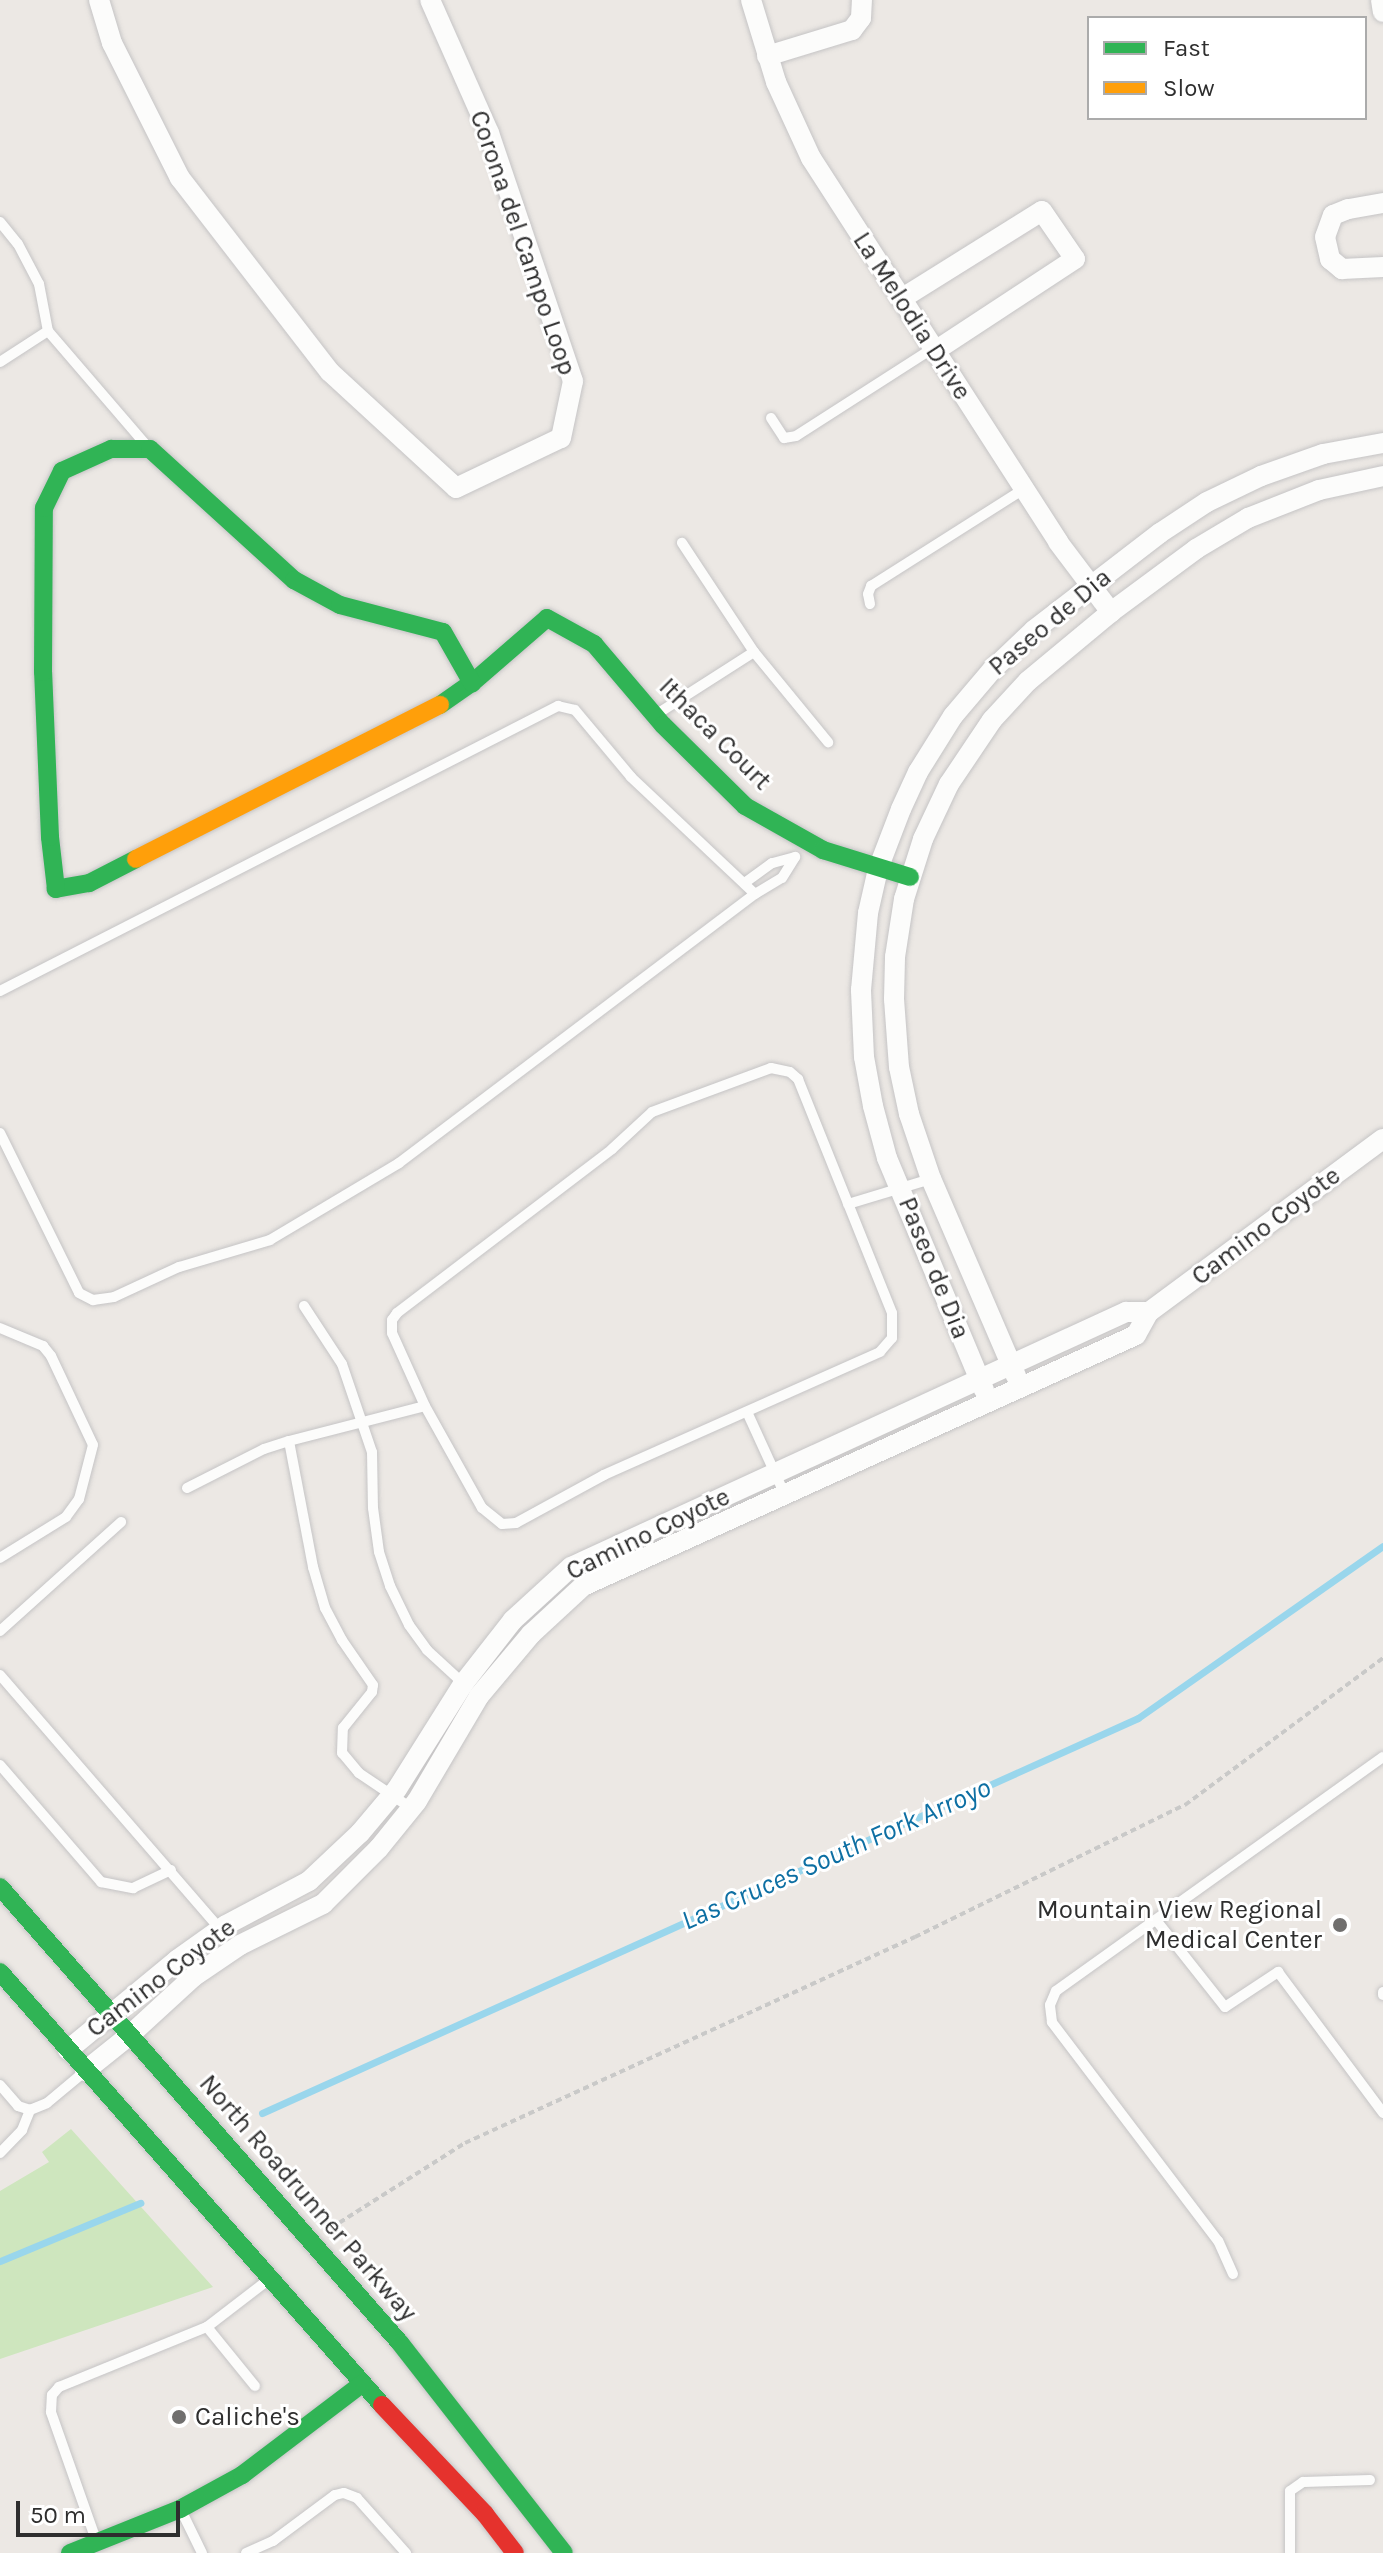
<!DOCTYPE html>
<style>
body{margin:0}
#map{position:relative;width:1383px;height:2553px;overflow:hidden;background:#ece8e4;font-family:Karla,sans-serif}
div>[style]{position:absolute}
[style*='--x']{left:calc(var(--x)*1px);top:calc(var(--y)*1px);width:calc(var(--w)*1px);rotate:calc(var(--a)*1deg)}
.green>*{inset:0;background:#cee6be}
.stream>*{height:7px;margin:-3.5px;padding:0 3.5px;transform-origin:3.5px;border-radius:3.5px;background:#99d6ec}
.path>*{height:4px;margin-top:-2px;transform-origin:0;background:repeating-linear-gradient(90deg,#c9c9c8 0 6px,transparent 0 10px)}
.roads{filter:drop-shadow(0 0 2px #c5c4c5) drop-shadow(0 0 2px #c5c4c5)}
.lane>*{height:10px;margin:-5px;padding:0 5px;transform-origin:5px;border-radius:5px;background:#fcfcfb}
.street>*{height:20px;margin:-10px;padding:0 10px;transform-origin:10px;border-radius:10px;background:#fcfcfb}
.fast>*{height:18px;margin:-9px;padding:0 9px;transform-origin:9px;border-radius:9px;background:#30b455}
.slow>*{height:18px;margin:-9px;padding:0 9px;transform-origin:9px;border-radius:9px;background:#ff9f0a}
.jam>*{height:18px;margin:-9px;padding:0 9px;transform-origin:9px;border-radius:9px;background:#e5322d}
.dots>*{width:22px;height:22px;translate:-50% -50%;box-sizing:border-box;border:4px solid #fff;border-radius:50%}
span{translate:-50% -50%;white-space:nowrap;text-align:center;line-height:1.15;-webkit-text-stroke:6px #fff;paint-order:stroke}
.street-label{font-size:26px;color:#2e2e2e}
.poi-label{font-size:26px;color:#2e2e2e}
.right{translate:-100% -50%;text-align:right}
.left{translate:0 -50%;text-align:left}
.water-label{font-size:28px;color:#0d6fa3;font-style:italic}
.legend{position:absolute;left:1087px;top:16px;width:280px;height:104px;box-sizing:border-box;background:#fff;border:2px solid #ababab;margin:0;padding:10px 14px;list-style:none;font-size:24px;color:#2e2e2e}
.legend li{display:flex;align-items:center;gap:16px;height:40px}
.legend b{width:40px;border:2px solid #ababab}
.scale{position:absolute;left:16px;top:2501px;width:164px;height:36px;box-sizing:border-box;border:4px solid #2e2e2e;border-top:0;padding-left:10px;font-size:24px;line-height:28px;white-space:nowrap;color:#2e2e2e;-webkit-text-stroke:6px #fff;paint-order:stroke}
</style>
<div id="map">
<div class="green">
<i style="clip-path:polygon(71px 2129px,213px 2287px,0 2359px,0 2191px,49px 2162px,42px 2152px)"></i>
</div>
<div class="stream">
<i style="--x:262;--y:2113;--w:961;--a:-24.27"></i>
<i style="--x:1138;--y:1718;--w:299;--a:-35.1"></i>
<i style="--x:0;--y:2261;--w:152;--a:-22.5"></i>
</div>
<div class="path">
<i style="--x:331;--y:2228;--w:159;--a:-32.4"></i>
<i style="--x:465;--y:2143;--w:495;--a:-24.6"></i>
<i style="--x:915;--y:1937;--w:301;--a:-26.1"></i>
<i style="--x:1185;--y:1805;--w:247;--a:-36.6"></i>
</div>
<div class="roads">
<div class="lane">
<i style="--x:0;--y:222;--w:28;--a:51"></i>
<i style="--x:18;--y:244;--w:45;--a:62.3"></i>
<i style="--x:39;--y:284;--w:48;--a:79.2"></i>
<i style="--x:48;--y:331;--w:150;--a:49.3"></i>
<i style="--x:0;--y:362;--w:57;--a:-32.9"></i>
<i style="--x:771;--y:418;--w:24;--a:57"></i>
<i style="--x:784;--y:438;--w:12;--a:-9"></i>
<i style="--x:796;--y:436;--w:163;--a:-32.7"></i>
<i style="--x:870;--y:604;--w:10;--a:-101"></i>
<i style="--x:868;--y:594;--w:9;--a:-69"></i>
<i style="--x:871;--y:586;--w:181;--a:-32.4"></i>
<i style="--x:754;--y:652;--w:117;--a:50.6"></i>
<i style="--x:657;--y:714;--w:115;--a:-32.6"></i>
<i style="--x:754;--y:652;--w:131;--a:-123.4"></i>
<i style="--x:0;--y:991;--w:627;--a:-27.06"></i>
<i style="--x:558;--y:706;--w:17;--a:13"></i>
<i style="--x:575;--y:710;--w:87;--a:50.1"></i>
<i style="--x:631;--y:777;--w:170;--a:43.3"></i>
<i style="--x:0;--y:1133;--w:178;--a:63.7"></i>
<i style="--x:79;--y:1293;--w:16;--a:27"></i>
<i style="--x:93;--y:1300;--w:21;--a:-8"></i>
<i style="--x:114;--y:1297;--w:72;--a:-24.8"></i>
<i style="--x:179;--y:1267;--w:95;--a:-16.5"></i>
<i style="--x:270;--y:1240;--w:150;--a:-30.8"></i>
<i style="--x:399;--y:1163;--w:446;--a:-37.1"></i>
<i style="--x:755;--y:894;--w:31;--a:-31"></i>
<i style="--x:782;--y:878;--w:25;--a:-58"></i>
<i style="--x:795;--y:857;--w:24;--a:165"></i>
<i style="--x:772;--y:863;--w:34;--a:144"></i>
<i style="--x:848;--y:1204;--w:87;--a:-16.8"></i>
<i style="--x:304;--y:1306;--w:69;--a:56.8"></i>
<i style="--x:342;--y:1364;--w:93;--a:71.2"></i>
<i style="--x:372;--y:1452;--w:56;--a:89"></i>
<i style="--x:373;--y:1508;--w:44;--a:82.2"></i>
<i style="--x:379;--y:1552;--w:36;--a:72"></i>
<i style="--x:390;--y:1586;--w:43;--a:64"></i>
<i style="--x:409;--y:1625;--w:31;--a:54"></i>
<i style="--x:427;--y:1650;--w:52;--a:42.6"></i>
<i style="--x:0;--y:1328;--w:47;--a:22.7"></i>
<i style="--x:43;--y:1346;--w:13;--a:51"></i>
<i style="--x:51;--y:1356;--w:98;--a:64.7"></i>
<i style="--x:93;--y:1445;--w:56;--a:104.5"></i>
<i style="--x:79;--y:1499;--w:22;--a:126"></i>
<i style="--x:66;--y:1517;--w:78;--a:148.2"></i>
<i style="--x:747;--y:1412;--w:91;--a:65.4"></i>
<i style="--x:187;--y:1488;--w:86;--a:-26.9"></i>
<i style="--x:264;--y:1449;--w:26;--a:-18"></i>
<i style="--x:0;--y:1631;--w:163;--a:-42"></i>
<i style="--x:0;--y:1675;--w:336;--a:49.1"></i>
<i style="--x:0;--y:1765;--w:155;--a:49.2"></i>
<i style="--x:101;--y:1882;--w:33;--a:11"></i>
<i style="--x:133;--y:1888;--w:42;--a:-25.3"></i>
<i style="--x:411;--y:1808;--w:63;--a:-146.1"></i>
<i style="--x:359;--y:1773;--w:26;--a:-130"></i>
<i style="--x:342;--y:1753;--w:25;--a:-88"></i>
<i style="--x:343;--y:1728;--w:46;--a:-51.1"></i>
<i style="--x:372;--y:1692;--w:7;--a:-82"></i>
<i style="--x:373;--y:1685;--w:55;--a:-124.6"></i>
<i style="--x:342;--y:1640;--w:36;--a:-118"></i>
<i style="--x:325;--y:1608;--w:43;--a:-106.3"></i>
<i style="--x:313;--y:1567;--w:128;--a:-100.8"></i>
<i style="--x:289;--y:1441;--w:140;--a:-14.4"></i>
<i style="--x:425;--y:1406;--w:80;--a:-114.3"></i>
<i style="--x:392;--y:1333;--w:13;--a:-90"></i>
<i style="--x:392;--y:1320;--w:9;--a:-54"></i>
<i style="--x:397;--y:1313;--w:270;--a:-37.3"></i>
<i style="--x:612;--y:1149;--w:54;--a:-42.8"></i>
<i style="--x:652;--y:1112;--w:127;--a:-20.3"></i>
<i style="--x:771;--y:1068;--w:19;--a:12"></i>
<i style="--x:790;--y:1072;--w:11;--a:41"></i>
<i style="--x:798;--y:1079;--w:252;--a:68.1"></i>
<i style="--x:892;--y:1313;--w:25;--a:90"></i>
<i style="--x:892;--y:1338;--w:18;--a:131"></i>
<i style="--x:880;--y:1352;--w:302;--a:156"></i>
<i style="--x:604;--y:1475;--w:100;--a:151.4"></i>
<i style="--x:516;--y:1523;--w:14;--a:176"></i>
<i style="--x:502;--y:1524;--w:26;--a:-141"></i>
<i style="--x:482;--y:1508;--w:117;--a:-119.2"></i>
<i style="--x:1156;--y:1920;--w:111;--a:51.6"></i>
<i style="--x:1225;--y:2007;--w:64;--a:-33.4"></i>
<i style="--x:1278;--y:1972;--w:176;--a:53.3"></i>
<i style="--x:1383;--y:1992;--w:3;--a:90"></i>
<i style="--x:0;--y:2085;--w:28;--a:49"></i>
<i style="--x:18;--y:2106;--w:13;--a:18"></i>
<i style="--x:30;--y:2110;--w:18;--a:-22"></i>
<i style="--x:47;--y:2103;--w:47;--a:-39.8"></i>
<i style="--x:0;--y:2153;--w:32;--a:-46"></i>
<i style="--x:22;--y:2130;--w:22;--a:-68"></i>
<i style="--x:1233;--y:2274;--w:36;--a:-114"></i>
<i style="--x:1218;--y:2241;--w:275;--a:-127.2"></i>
<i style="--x:1052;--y:2022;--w:17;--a:-97"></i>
<i style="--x:1050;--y:2005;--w:15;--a:-67"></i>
<i style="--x:1056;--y:1991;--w:402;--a:-35.6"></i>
<i style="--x:207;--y:2327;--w:76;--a:50.9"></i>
<i style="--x:181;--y:2510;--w:48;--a:64"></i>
<i style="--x:96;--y:2540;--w:136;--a:-109.4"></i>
<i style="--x:51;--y:2412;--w:17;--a:-87"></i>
<i style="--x:52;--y:2395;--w:11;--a:-49"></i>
<i style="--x:59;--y:2387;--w:160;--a:-22.1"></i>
<i style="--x:207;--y:2327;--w:77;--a:-37.6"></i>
<i style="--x:246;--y:2553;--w:30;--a:-24"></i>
<i style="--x:273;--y:2541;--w:77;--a:-36.6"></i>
<i style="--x:335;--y:2495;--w:9;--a:-13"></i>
<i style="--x:344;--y:2493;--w:14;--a:21"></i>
<i style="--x:357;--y:2498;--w:74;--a:48.3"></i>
<i style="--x:1290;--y:2553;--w:62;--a:-90"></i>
<i style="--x:1290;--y:2491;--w:16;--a:-35"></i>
<i style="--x:1303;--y:2482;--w:67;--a:-1.7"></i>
</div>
<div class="street">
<i style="--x:99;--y:0;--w:45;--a:73.2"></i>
<i style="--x:112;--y:43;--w:151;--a:63.3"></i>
<i style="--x:180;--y:178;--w:245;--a:52.3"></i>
<i style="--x:330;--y:372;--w:171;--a:42.6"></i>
<i style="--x:456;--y:488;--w:116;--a:-25.5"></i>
<i style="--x:561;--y:438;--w:58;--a:-78.1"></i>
<i style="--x:573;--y:381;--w:262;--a:-108.7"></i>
<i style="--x:489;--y:133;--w:145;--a:-113.9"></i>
<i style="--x:751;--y:0;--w:86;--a:73"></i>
<i style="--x:776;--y:82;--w:84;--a:65.3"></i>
<i style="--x:811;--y:158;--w:457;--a:57.2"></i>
<i style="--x:1058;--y:542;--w:88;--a:52.9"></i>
<i style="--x:1381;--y:0;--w:12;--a:81"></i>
<i style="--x:767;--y:56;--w:89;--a:-17"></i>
<i style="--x:852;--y:30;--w:15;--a:-53"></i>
<i style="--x:861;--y:18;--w:18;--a:-87"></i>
<i style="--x:1383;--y:203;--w:36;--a:170"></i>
<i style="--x:1348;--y:209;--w:16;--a:158"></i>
<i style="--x:1333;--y:215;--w:23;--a:110"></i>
<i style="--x:1325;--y:237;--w:23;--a:77"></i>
<i style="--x:1330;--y:259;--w:16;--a:40"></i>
<i style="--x:1342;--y:269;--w:41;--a:-2.8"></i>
<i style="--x:901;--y:299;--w:166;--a:-32"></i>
<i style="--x:1042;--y:211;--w:58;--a:55.5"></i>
<i style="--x:1075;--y:259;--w:168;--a:146.7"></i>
<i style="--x:1016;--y:1376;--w:215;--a:-113.3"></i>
<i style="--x:931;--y:1179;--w:69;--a:-108.7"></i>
<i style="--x:909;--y:1114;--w:48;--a:-102"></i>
<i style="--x:899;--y:1067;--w:68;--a:-94.2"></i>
<i style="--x:894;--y:999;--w:42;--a:-88.6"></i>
<i style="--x:895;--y:957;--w:59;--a:-81.2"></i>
<i style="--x:904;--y:899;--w:63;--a:-72.4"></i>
<i style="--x:923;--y:839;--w:61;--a:-64.7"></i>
<i style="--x:949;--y:784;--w:77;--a:-56.1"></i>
<i style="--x:992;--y:720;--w:53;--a:-47.3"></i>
<i style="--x:1028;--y:681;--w:108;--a:-39.7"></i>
<i style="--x:1111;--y:612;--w:106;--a:-36.5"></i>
<i style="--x:1196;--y:549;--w:61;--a:-30.8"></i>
<i style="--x:1248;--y:518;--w:76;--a:-21.5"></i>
<i style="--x:1319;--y:490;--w:66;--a:-12.3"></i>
<i style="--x:984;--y:1390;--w:251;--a:-112.7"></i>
<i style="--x:887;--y:1158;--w:54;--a:-105.1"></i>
<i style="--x:873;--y:1106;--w:50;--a:-100.4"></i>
<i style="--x:864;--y:1057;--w:67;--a:-92.6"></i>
<i style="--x:861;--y:990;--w:77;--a:-84.8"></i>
<i style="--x:868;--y:913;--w:45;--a:-77.2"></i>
<i style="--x:878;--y:869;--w:64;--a:-69"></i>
<i style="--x:901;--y:809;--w:41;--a:-65.3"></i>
<i style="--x:918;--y:772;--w:66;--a:-58"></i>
<i style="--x:953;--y:716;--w:60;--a:-49.7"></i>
<i style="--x:992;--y:670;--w:58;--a:-43.6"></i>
<i style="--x:1034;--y:630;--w:159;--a:-37.6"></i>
<i style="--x:1160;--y:533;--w:56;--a:-33.4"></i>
<i style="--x:1207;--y:502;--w:60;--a:-25.7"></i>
<i style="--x:1261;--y:476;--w:66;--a:-19.5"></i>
<i style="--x:1323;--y:454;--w:61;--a:-10.4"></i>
<i style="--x:68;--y:2050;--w:141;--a:-39.5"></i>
<i style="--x:177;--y:1960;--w:60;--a:-35.5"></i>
<i style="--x:226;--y:1925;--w:94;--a:-27.9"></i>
<i style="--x:309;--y:1881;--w:70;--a:-43.3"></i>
<i style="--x:360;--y:1833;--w:57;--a:-49.9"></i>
<i style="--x:397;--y:1789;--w:124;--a:-57.8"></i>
<i style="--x:463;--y:1684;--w:81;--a:-52"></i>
<i style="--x:513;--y:1620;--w:79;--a:-42.4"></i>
<i style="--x:571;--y:1567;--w:611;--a:-24.68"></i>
<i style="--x:1126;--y:1312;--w:23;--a:0"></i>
<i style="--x:85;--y:2071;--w:58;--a:-38.7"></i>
<i style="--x:130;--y:2035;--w:86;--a:-42.6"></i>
<i style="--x:193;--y:1977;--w:57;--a:-34.2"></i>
<i style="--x:240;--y:1945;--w:93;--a:-26.3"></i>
<i style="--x:323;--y:1904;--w:79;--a:-45"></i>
<i style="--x:379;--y:1848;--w:60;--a:-51"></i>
<i style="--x:417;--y:1801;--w:122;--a:-59.4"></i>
<i style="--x:479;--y:1696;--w:81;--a:-50"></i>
<i style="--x:531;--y:1634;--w:71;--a:-42.7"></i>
<i style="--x:583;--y:1586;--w:607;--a:-24.41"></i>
<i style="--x:1136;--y:1335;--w:26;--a:-61"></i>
<i style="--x:1149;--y:1312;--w:291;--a:-36.5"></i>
</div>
<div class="fast">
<i style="--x:440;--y:705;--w:39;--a:-35"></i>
<i style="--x:472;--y:683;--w:99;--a:-40.9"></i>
<i style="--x:547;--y:618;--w:54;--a:29"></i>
<i style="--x:594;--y:644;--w:106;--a:49.6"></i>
<i style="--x:663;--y:725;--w:115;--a:44.6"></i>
<i style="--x:745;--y:806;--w:90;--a:29.4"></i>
<i style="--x:823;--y:850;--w:91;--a:17.2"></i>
<i style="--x:136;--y:859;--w:53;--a:152.9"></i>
<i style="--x:89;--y:883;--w:34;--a:170"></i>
<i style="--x:56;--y:889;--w:52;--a:-96.6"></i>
<i style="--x:50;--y:837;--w:165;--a:-92.4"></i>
<i style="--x:43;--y:672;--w:164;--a:-89.7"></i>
<i style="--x:44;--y:508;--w:41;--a:-64.1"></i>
<i style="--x:62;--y:471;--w:54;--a:-24.2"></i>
<i style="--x:111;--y:449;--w:39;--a:0"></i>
<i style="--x:150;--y:449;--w:195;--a:42.3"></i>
<i style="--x:294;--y:580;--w:52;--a:28.5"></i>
<i style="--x:340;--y:605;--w:106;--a:14.7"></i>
<i style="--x:443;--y:632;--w:59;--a:60.4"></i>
<i style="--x:0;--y:1887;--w:607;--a:48.74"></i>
<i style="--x:400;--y:2343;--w:266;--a:52"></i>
<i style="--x:0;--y:1972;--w:577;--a:48.58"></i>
<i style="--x:70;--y:2553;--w:118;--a:-21.8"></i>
<i style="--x:180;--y:2509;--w:71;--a:-28.7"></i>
<i style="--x:242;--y:2475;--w:151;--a:-37.2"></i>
</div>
<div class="slow">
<i style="--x:136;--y:859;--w:341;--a:-26.9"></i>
</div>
<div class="jam">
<i style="--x:382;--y:2405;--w:150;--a:46.6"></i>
<i style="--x:485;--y:2514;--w:49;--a:52.4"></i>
</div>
</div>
<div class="dots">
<i style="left:1340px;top:1925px;background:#706f6e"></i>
<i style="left:179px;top:2417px;background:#706f6e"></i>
</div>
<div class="street-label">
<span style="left:523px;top:243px;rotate:71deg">Corona del Campo Loop</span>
<span style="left:912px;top:316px;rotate:57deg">La Melodia Drive</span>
<span style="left:1050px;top:622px;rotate:-40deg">Paseo de Dia</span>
<span style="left:715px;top:734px;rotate:45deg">Ithaca Court</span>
<span style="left:1266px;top:1226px;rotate:-37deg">Camino Coyote</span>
<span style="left:934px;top:1268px;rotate:68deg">Paseo de Dia</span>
<span style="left:648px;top:1534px;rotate:-26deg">Camino Coyote</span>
<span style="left:161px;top:1978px;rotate:-37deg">Camino Coyote</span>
<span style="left:308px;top:2198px;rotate:49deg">North Roadrunner Parkway</span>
</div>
<div class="poi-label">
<span class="right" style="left:1322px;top:1925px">Mountain View Regional<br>Medical Center</span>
<span class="left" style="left:195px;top:2417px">Caliche's</span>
</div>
<div class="water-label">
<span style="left:836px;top:1854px;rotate:-24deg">Las Cruces South Fork Arroyo</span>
</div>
<ul class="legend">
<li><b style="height:10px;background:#30b455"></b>Fast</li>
<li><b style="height:10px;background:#ff9f0a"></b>Slow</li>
</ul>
<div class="scale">50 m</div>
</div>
